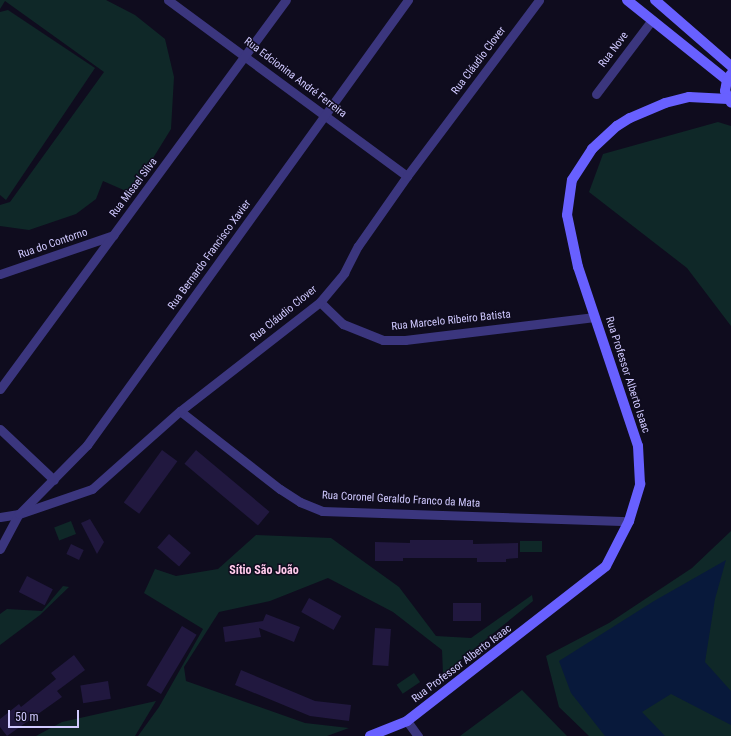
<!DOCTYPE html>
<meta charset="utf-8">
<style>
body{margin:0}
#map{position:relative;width:731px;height:736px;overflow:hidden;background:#0f0c1e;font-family:"Roboto Condensed",sans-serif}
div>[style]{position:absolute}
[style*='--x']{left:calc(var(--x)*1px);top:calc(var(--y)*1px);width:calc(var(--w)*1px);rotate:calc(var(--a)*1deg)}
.green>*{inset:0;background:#0f2828;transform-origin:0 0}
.water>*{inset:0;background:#08193b}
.building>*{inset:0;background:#21183f;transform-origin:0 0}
.minor>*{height:9px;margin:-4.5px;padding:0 4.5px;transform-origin:4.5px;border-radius:4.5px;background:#3b367e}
.secondary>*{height:10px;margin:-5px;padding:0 5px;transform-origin:5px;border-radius:5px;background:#6860ff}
span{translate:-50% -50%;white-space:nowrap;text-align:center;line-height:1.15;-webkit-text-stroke:3px #0f0c1e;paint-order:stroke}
.street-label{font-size:11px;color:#d0c9ff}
.neighbourhood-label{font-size:12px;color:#ffcbeb;font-weight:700}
.scale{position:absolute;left:8px;top:710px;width:71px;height:18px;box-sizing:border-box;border:2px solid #d0c9ff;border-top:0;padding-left:5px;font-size:12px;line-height:14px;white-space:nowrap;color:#d0c9ff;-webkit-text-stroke:3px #0f0c1e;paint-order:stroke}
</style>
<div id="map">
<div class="green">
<i style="clip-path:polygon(0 0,106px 0,135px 15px,165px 39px,174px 77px,171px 129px,142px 176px,126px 191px,103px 181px,96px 199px,76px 214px,29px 230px,0 226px,0 205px,10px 202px,104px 72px,5px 1px,0 9px)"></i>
<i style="clip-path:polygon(8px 10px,95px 68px,6px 200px,0 195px,0 12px)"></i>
<i style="clip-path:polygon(718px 122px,731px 126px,731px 326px,687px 268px,589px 192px,603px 154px)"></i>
<i style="left:71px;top:521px;width:14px;height:18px;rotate:69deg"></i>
<i style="clip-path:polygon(731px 531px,731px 736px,589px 736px,559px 707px,546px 656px,609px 623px,692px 568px)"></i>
<i style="clip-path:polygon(256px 535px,331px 538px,399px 587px,436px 636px,471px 638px,532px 595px,533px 601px,443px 674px,442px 650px,393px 612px,328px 578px,270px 601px,219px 612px,184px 667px,186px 681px,305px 723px,349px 728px,327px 736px,138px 736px,159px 707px,203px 629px,144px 593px,155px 569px,176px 576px,218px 569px)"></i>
<i style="left:542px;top:541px;width:11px;height:22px;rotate:90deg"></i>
<i style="clip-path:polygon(63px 586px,69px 587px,40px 615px,0 645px,0 614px,7px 609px,42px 611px)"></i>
<i style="left:414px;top:673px;width:11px;height:21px;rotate:56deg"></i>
<i style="clip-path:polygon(522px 690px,567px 736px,460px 736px)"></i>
<i style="clip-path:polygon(156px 701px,135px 736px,36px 736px,62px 722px)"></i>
</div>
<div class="water">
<i style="clip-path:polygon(726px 560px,715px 599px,705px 662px,731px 691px,731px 725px,671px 694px,642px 712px,665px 736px,605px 736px,571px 693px,559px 661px,654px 601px)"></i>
</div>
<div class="building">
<i style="left:162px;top:450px;width:19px;height:65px;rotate:36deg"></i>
<i style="left:196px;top:450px;width:96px;height:18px;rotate:40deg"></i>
<i style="clip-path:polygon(90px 519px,104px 542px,97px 554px,81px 523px)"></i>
<i style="left:169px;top:534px;width:29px;height:18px;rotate:41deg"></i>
<i style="clip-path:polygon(410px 540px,473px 540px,473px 544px,518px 543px,518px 558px,506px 559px,506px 562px,477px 562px,477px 558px,403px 558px,403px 561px,375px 561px,375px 542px,410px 543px)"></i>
<i style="left:71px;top:544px;width:14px;height:11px;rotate:25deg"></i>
<i style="left:27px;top:576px;width:29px;height:18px;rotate:27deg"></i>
<i style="left:309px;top:598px;width:37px;height:16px;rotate:29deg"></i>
<i style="left:453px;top:603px;width:28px;height:18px"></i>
<i style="clip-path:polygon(266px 614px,300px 627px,294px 642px,259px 628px,261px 637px,225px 642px,223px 627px,263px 621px)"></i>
<i style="left:182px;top:626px;width:17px;height:69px;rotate:31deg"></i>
<i style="left:375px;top:628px;width:16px;height:37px;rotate:4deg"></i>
<i style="clip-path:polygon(74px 655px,85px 670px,57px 691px,62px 697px,7px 736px,0 727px,0 719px,19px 704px,21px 707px,56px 679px,51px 673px)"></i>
<i style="clip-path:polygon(241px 670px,315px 701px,351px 705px,349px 721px,310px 716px,235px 685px)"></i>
<i style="left:108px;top:681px;width:18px;height:28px;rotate:81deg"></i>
</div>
<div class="minor">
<i style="--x:168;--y:0;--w:297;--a:36.4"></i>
<i style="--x:596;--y:94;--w:93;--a:-52.9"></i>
<i style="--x:0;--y:274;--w:120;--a:-18.9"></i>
<i style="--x:320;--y:302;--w:32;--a:44"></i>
<i style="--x:343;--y:324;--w:43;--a:21.8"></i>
<i style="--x:383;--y:340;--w:22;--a:0"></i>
<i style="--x:405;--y:340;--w:191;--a:-6.9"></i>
<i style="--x:0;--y:389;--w:483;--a:-53.7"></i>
<i style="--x:180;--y:411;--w:127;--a:38"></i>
<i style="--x:280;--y:489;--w:24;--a:33"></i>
<i style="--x:300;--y:502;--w:24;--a:22"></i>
<i style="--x:322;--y:511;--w:307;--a:1.9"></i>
<i style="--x:0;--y:429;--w:74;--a:43.4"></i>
<i style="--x:0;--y:517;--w:19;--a:-9"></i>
<i style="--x:19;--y:514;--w:77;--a:-18.9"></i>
<i style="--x:92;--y:489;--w:118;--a:-41.6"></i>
<i style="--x:180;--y:411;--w:177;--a:-37.9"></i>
<i style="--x:320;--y:302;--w:38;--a:-50"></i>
<i style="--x:344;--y:273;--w:30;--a:-63"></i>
<i style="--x:358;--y:246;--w:85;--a:-55"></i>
<i style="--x:407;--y:176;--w:220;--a:-53.1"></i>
<i style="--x:0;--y:549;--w:40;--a:-62"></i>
<i style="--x:19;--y:514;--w:97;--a:-45.4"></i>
<i style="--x:87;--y:445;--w:549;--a:-54.2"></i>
<i style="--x:407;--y:721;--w:19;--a:54"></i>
</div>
<div class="secondary">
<i style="--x:627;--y:0;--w:128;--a:38.7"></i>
<i style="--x:655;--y:0;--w:101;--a:41"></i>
<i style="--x:731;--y:74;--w:7;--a:124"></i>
<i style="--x:727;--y:80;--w:11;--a:100"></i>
<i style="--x:725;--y:91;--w:13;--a:63"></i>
<i style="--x:370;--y:736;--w:40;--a:-22"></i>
<i style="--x:407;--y:721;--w:252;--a:-37.9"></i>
<i style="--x:606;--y:566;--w:51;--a:-62.9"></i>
<i style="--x:629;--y:521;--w:39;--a:-73"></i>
<i style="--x:640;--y:484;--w:38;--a:-93"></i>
<i style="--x:638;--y:446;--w:189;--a:-108.5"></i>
<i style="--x:578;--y:267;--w:53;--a:-101.9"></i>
<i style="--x:567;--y:215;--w:35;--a:-82"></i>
<i style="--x:572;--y:180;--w:37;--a:-57"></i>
<i style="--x:592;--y:149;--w:34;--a:-43"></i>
<i style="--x:617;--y:126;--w:15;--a:-32"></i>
<i style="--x:630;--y:118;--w:38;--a:-23"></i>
<i style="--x:665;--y:103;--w:25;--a:-14"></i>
<i style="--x:689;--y:97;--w:39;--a:3"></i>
</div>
<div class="street-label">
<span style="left:614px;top:50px;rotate:-53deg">Rua Nove</span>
<span style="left:479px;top:61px;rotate:-53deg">Rua Cláudio Clover</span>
<span style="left:295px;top:78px;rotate:37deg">Rua Edcionina André Ferreira</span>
<span style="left:134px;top:188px;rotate:-53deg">Rua Misael Silva</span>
<span style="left:53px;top:244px;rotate:-19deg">Rua do Contorno</span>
<span style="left:210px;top:255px;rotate:-54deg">Rua Bernardo Francisco Xavier</span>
<span style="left:284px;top:314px;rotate:-39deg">Rua Cláudio Clover</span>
<span style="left:451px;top:321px;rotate:-6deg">Rua Marcelo Ribeiro Batista</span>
<span style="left:627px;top:375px;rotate:72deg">Rua Professor Alberto Isaac</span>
<span style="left:401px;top:500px;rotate:3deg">Rua Coronel Geraldo Franco da Mata</span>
<span style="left:462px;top:664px;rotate:-37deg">Rua Professor Alberto Isaac</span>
</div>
<div class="neighbourhood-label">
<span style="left:264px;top:571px">Sítio São João</span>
</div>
<div class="scale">50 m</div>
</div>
